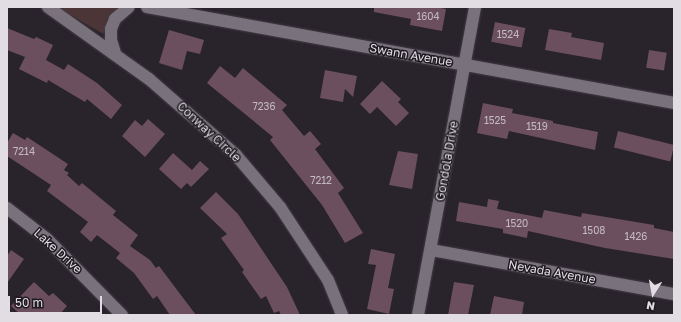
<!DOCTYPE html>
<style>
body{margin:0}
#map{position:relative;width:681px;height:322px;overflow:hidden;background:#29232b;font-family:"Golos Text",sans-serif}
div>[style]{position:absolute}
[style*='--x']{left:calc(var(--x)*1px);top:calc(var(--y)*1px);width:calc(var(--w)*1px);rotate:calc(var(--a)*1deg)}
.green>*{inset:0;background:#4c3537}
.building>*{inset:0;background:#6b4f5e;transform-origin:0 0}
.roads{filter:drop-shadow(0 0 1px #433e45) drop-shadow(0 0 1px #433e45)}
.street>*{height:12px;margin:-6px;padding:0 6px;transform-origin:6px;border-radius:6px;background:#79727c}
.secondary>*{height:12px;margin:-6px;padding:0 6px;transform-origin:6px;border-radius:6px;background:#79727c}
span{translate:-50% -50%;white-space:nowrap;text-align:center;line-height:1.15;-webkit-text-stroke:3px #1f1a21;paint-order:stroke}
.number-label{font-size:10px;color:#c4bac2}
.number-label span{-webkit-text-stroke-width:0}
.street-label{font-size:12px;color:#e1dde3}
.frame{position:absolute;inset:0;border:8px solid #e1dde3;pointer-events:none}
.north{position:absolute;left:633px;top:274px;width:40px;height:40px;-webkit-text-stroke:3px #1f1a21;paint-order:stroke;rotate:191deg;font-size:11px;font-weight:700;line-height:16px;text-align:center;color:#e1dde3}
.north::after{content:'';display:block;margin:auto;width:14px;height:18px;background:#e1dde3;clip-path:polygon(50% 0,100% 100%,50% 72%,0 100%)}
.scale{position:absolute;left:8px;top:296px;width:94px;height:18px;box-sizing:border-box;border:2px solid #e1dde3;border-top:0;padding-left:5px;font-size:12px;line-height:14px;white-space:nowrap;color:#e1dde3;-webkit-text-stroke:3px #1f1a21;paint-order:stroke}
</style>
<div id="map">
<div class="green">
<i style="clip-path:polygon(57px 7px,118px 7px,103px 34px)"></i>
</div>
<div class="building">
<i style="clip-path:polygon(374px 7px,435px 7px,446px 9px,442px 31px,410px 25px,411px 19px,374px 12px)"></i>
<i style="left:495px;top:22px;width:31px;height:20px;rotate:11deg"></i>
<i style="clip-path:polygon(7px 28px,34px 39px,36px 37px,53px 45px,46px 60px,64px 70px,68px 64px,97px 83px,122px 105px,111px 119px,87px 99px,85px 102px,48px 80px,47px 83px,19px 69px,25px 57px,7px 50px)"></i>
<i style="clip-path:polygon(549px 29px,572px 33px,571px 37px,604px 43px,601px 60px,545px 50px)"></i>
<i style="clip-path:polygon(169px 30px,204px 40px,200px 54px,187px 51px,182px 70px,159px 63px)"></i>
<i style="left:649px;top:50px;width:18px;height:18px;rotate:9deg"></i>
<i style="clip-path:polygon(220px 66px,235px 78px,243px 68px,287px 105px,282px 110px,304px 136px,310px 131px,321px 144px,315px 149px,344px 188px,338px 193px,363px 233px,345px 243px,322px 205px,270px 140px,273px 137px,207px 83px)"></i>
<i style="clip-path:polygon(325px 70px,357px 76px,353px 97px,345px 89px,343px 102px,320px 98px)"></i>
<i style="clip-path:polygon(382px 81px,401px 99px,398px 102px,409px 113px,396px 126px,377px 107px,370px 114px,360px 104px)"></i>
<i style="clip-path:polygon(483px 103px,513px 109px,512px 113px,553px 121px,553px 123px,598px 132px,595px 150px,509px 131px,507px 139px,477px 133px)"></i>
<i style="clip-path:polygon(148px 119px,165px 134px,145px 157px,122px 136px,135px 120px,142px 126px)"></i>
<i style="left:618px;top:131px;width:58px;height:17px;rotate:14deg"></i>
<i style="clip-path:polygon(13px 133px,25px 140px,27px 137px,68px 164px,64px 170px,69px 173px,67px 175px,79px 186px,82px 183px,116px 211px,113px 215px,138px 235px,130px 246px,150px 260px,156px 268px,159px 266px,196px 315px,170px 315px,157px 296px,153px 299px,134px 273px,116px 258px,120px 253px,97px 235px,91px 242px,80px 232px,88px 222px,47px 191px,51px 185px,7px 156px,7px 143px)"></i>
<i style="clip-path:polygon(398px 151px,418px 154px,412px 189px,389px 185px)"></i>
<i style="clip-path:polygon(173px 153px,192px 170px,200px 161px,209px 169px,191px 187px,187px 183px,181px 189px,159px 169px)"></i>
<i style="clip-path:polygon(216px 192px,238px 214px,287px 287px,300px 315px,281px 315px,279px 311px,274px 313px,266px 296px,261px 299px,242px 272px,244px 270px,221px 238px,227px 234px,200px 208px)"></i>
<i style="clip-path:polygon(488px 199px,499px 201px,497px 209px,542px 218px,544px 210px,581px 217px,582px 213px,654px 225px,654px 228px,674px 232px,674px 259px,605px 248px,528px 231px,527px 238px,503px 233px,503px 229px,456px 221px,459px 202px,487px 207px)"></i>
<i style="clip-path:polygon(371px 249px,395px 254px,388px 288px,394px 289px,389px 314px,367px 309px,376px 265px,368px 264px)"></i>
<i style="clip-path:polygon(11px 250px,24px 259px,7px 283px,7px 256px)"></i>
<i style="clip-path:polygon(34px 282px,49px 296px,53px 293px,67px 306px,59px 315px,21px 315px,11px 306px)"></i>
<i style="clip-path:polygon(454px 282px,474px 285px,468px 315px,448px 315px)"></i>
<i style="clip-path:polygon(494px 296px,524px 302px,522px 315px,490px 315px)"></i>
</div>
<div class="roads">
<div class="street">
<i style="--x:48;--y:7;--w:124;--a:35.5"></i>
<i style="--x:149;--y:79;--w:114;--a:41.1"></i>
<i style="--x:235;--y:154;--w:70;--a:49.7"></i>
<i style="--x:280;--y:207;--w:87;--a:56.7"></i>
<i style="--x:328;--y:280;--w:38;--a:68"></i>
<i style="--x:147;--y:7;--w:536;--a:10.32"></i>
<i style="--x:115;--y:53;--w:14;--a:-107"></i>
<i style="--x:111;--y:40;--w:11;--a:-90"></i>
<i style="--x:111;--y:29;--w:11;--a:-68"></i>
<i style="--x:115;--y:19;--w:18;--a:-41"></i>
<i style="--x:7;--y:208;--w:51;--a:37.8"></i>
<i style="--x:47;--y:239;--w:107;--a:45.4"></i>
<i style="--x:431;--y:250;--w:247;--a:10.3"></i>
</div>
<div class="secondary">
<i style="--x:418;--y:315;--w:313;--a:-79.5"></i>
</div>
</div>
<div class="number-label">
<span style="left:428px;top:17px">1604</span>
<span style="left:508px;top:35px">1524</span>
<span style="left:264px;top:107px">7236</span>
<span style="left:495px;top:121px">1525</span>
<span style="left:537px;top:127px">1519</span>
<span style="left:24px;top:152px">7214</span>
<span style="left:321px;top:181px">7212</span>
<span style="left:517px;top:224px">1520</span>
<span style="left:594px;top:231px">1508</span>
<span style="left:636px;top:237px">1426</span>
</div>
<div class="street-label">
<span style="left:411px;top:55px;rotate:10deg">Swann Avenue</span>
<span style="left:209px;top:132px;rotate:43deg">Conway Circle</span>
<span style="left:447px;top:161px;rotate:-80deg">Gondola Drive</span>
<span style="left:58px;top:251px;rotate:42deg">Lake Drive</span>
<span style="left:552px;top:272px;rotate:10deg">Nevada Avenue</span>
</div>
<div class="frame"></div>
<div class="north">N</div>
<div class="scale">50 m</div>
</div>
